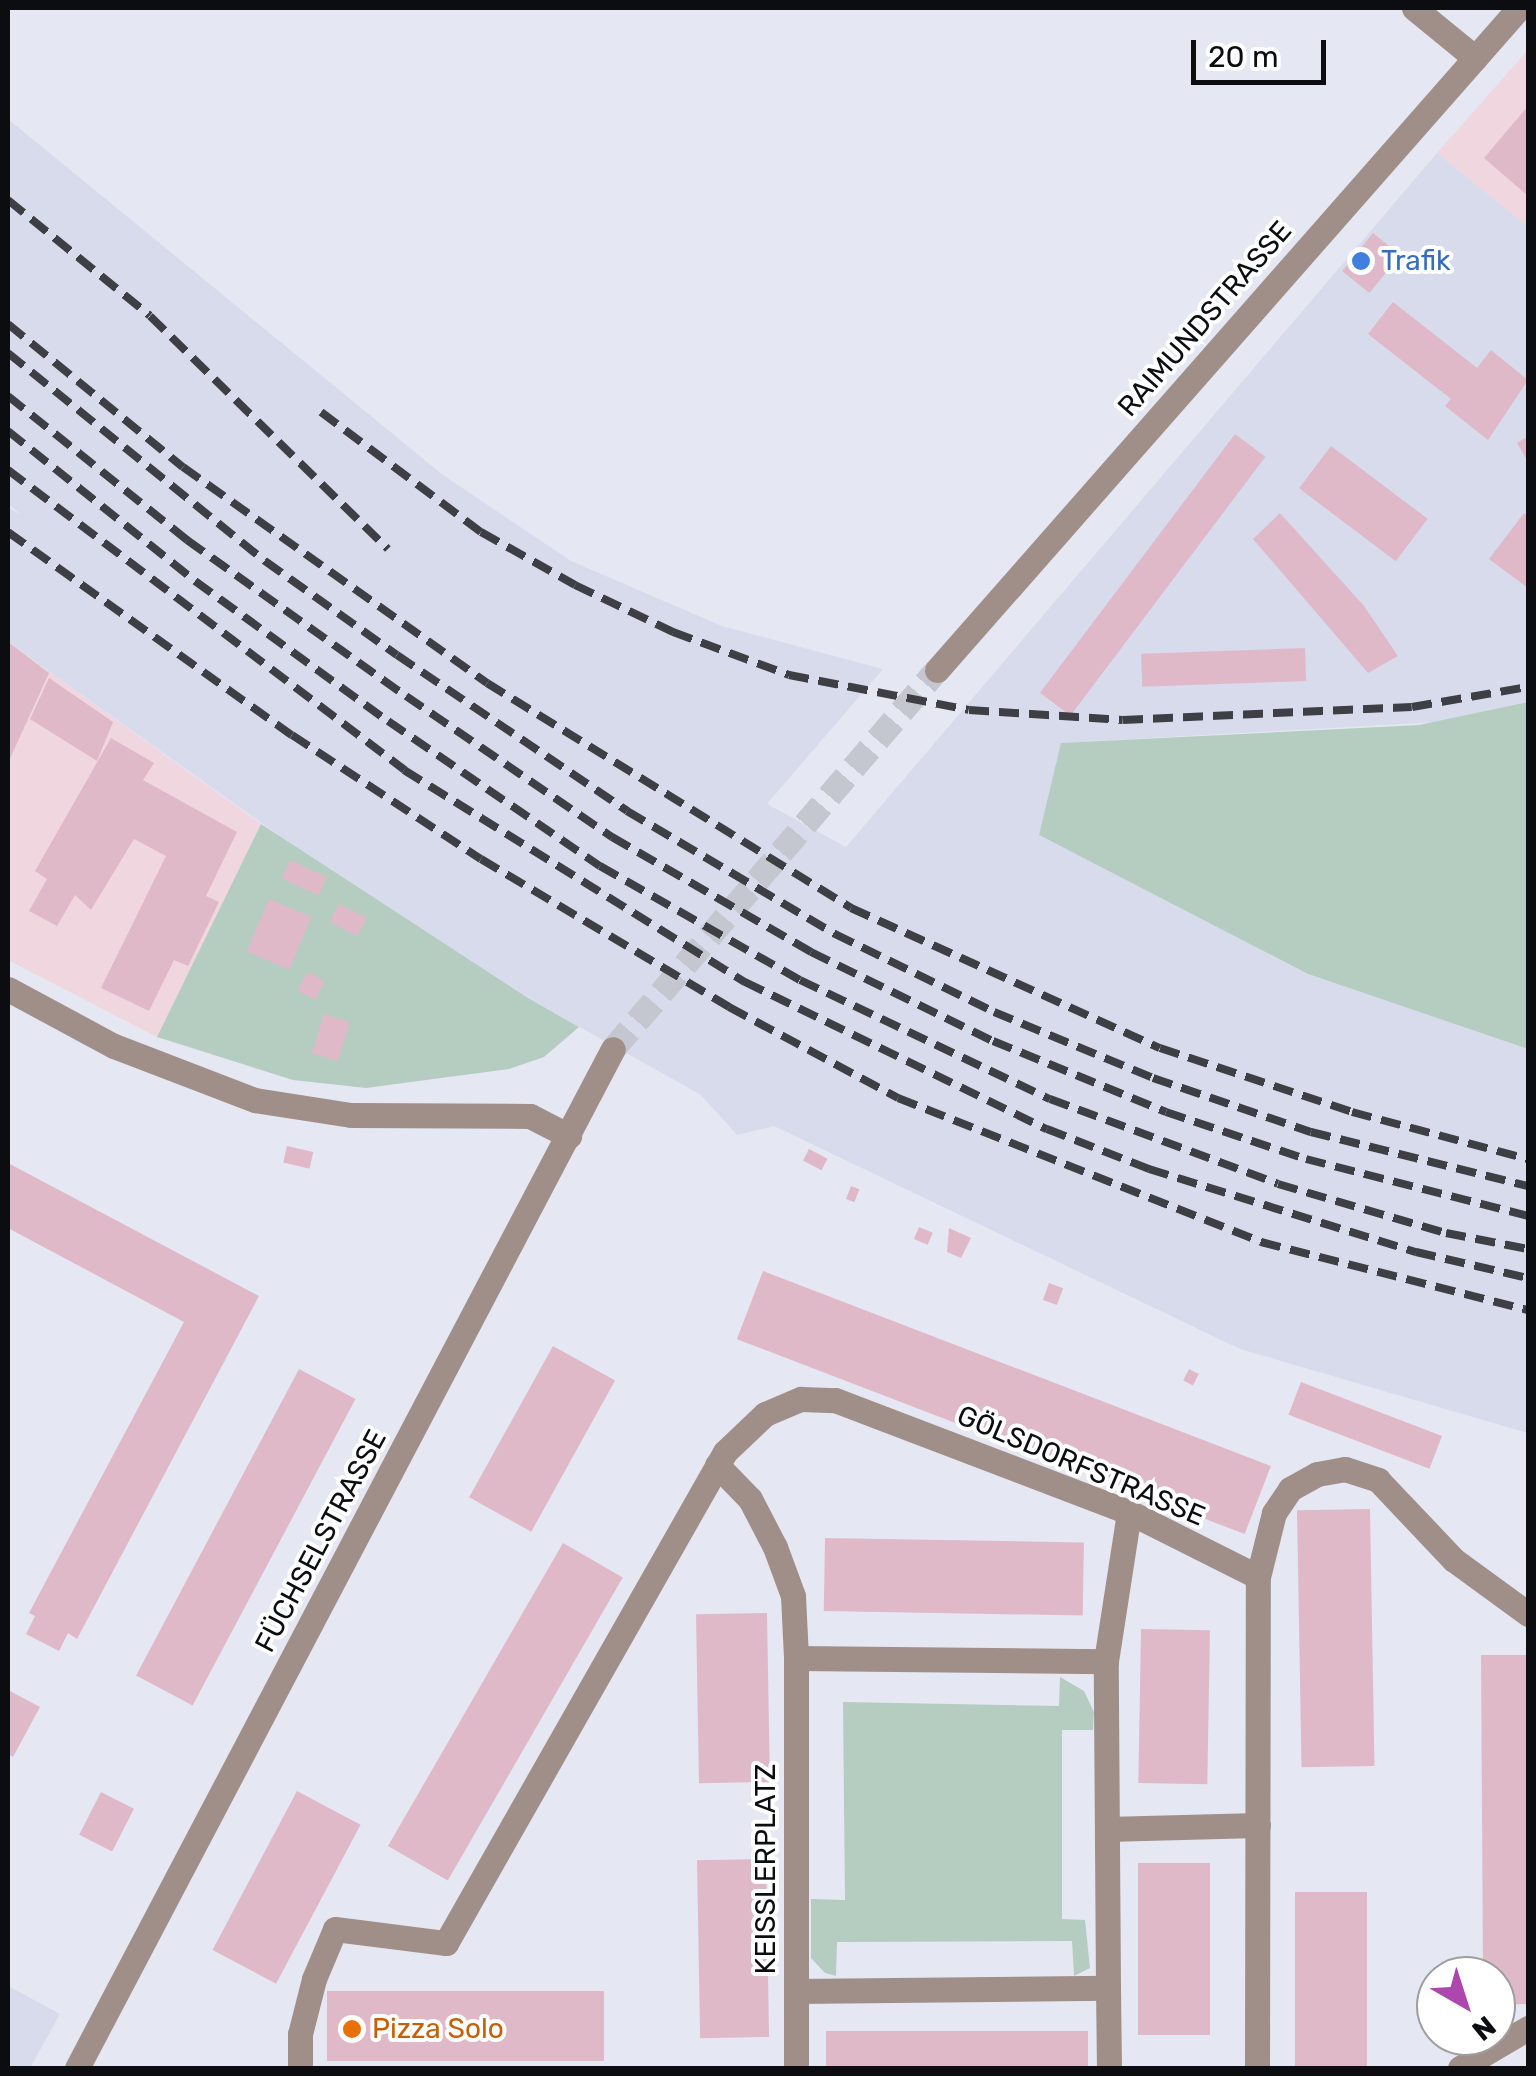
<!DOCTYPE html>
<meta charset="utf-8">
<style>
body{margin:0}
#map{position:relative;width:1536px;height:2076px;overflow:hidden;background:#e5e8f2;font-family:Rubik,sans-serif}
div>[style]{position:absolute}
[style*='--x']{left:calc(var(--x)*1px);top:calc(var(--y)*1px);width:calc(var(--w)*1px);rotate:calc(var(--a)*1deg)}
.commercial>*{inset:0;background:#f0d6de}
.built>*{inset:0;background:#d7dbec}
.green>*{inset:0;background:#b5ccc0}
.building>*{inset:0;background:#e0b9c9;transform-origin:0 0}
.minor-tunnel>*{height:25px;margin-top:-12.5px;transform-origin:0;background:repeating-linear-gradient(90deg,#c4c7d0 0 25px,transparent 0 37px)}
.minor>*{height:25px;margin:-12.5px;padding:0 12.5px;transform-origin:12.5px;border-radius:12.5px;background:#a08f89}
.rail>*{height:8px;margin-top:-4px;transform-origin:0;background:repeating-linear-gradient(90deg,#3e3f44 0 20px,transparent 0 30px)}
.dots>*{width:28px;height:28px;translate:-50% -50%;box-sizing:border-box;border:5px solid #fff;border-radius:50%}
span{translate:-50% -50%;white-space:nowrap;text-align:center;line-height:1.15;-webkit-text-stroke:8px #fff;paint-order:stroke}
.shop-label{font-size:28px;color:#366cbe}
.left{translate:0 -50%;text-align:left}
.street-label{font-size:28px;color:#0c0d10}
.food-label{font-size:28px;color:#c56008}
.frame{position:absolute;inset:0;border:10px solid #0c0d10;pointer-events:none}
.north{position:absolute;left:1416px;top:1956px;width:100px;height:100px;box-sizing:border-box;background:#fff;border:2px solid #9e9e9f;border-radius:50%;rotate:141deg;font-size:28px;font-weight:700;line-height:40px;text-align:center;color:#0c0d10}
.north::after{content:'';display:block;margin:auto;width:35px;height:45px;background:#ac48ad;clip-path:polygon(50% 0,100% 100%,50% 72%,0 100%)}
.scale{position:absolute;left:1191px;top:40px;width:135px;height:45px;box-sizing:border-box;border:5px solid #0c0d10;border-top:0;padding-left:12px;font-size:30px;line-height:35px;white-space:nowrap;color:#0c0d10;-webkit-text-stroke:8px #fff;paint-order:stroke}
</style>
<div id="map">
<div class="commercial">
<i style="clip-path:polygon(1528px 50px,1528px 227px,1437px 153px)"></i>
<i style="clip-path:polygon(8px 642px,261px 824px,157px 1037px,8px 960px)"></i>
</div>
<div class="built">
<i style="clip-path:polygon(8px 119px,443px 475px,571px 561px,722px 626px,883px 669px,767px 804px,846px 847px,1437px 153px,1528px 227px,1528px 702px,1456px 721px,1062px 743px,1039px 835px,1308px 974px,1528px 1049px,1528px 1433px,1240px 1349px,774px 1126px,737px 1135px,701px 1095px,528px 998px,302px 852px,8px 642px,8px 507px,21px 515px,8px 503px)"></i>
<i style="clip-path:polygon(8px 1986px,60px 2014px,30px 2068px,8px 2068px)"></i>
</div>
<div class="green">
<i style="clip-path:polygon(1528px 702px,1528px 1049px,1308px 974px,1039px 835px,1061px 743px,1419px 725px)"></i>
<i style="clip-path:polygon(261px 824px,528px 998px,579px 1027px,544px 1057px,509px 1069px,366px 1088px,293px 1080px,157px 1037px)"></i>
<i style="clip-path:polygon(1060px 1677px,1084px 1691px,1094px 1712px,1093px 1730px,1062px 1730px,1062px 1919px,1085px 1920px,1090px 1968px,1074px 1976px,1072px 1941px,837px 1942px,836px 1976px,825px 1973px,811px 1958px,811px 1899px,845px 1900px,843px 1702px,1059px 1706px)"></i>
</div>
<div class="building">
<i style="clip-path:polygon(1528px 106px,1528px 196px,1484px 158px)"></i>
<i style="left:1373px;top:233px;width:35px;height:49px;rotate:39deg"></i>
<i style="clip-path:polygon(1393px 302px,1477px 368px,1491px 350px,1528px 380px,1488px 440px,1445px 406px,1451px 399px,1368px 334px)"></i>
<i style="left:1235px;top:434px;width:38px;height:324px;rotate:37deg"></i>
<i style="clip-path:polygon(1528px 436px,1528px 462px,1517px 443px)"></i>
<i style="left:1331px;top:446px;width:121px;height:53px;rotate:37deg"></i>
<i style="clip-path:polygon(1280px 513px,1364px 606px,1398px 656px,1368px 673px,1253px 539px)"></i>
<i style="clip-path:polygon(1524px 513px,1528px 517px,1528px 588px,1489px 559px)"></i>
<i style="clip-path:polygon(8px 642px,49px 673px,8px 763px)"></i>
<i style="left:1305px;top:648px;width:33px;height:164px;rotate:88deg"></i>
<i style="clip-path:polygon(49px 678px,113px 722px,97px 761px,30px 719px)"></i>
<i style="clip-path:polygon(111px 738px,154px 763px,143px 780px,237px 832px,206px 896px,219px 902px,188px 966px,174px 960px,149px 1011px,101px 988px,166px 856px,134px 839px,91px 910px,75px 895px,57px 926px,29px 911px,47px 879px,35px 871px)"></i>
<i style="left:290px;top:860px;width:41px;height:20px;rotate:25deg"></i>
<i style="left:269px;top:899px;width:46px;height:57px;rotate:23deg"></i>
<i style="left:339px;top:904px;width:31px;height:20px;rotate:27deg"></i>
<i style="left:307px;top:972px;width:20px;height:21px;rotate:27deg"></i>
<i style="left:324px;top:1014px;width:27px;height:41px;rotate:17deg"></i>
<i style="left:287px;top:1146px;width:27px;height:17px;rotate:13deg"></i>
<i style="left:809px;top:1149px;width:21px;height:13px;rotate:28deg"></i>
<i style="clip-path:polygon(8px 1163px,259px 1296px,77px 1639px,68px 1633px,59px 1651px,26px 1634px,35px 1616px,29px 1613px,184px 1322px,8px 1228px)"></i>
<i style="left:851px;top:1186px;width:9px;height:14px;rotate:21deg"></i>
<i style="left:919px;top:1227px;width:15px;height:13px;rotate:23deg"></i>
<i style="clip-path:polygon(949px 1228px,971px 1238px,961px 1258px,947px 1252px)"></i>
<i style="left:763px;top:1271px;width:544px;height:73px;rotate:21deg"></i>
<i style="left:1049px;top:1283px;width:15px;height:18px;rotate:20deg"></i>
<i style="left:553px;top:1346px;width:71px;height:173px;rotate:29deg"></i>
<i style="left:299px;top:1369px;width:64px;height:347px;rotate:28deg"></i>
<i style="left:1189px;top:1369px;width:11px;height:13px;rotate:27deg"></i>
<i style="left:1301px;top:1382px;width:151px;height:35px;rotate:21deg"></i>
<i style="left:1370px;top:1509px;width:257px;height:73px;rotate:89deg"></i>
<i style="left:825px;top:1538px;width:259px;height:73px;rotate:1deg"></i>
<i style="left:563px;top:1543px;width:69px;height:350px;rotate:30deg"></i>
<i style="left:767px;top:1613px;width:169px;height:71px;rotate:89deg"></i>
<i style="left:1141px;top:1629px;width:69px;height:154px;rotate:1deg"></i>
<i style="clip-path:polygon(1481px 1655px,1528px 1655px,1528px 2004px,1496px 2005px,1496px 1976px,1483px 1976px)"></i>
<i style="clip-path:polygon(8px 1690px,40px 1707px,13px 1757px,8px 1754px)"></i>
<i style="left:297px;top:1791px;width:72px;height:180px;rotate:28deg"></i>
<i style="left:101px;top:1792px;width:37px;height:48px;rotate:27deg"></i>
<i style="left:766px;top:1859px;width:178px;height:69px;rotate:89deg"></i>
<i style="left:1210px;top:1863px;width:172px;height:72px;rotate:90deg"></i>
<i style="left:1295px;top:1892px;width:72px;height:176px"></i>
<i style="left:604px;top:1991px;width:70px;height:277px;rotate:90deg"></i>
<i style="left:1088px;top:2031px;width:37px;height:262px;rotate:90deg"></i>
</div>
<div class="minor-tunnel">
<i style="--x:613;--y:1049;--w:499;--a:-49.5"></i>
</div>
<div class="minor">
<i style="--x:1414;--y:8;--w:79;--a:39.3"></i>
<i style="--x:937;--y:670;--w:881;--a:-48.68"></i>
<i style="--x:8;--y:989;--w:120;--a:28.3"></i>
<i style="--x:114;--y:1046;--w:151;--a:21"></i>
<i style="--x:255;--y:1100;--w:97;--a:8.9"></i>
<i style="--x:351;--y:1115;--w:179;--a:0.3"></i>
<i style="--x:530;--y:1116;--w:44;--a:27.1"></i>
<i style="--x:717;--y:1465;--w:47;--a:45.9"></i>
<i style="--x:750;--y:1499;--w:54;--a:62.5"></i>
<i style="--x:775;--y:1547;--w:52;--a:69.8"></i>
<i style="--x:793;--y:1596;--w:62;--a:87.2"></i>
<i style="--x:1107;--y:1829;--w:151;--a:-1.5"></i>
<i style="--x:1108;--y:1988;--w:80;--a:89.3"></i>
<i style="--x:796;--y:1991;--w:312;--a:-0.6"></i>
<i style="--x:1108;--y:1988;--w:327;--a:-90.4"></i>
<i style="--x:1106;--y:1661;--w:151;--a:-81.2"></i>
<i style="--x:77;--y:2068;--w:1151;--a:-62.26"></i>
<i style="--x:300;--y:2068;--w:34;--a:-90"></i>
<i style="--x:300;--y:2034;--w:57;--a:-75.7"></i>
<i style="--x:314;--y:1979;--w:54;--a:-67.2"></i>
<i style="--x:335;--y:1929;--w:112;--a:7.2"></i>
<i style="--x:446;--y:1943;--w:565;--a:-60.39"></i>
<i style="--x:725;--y:1452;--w:55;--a:-43.5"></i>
<i style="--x:765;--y:1414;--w:39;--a:-23"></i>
<i style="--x:801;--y:1399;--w:34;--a:2"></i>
<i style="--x:835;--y:1400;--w:315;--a:20.9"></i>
<i style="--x:1129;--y:1512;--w:144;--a:26.7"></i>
<i style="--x:796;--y:2068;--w:410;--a:-90"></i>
<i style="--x:796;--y:1658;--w:310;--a:0.6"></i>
<i style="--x:1257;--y:2068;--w:491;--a:-89.9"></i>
<i style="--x:1258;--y:1577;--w:66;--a:-76"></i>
<i style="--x:1274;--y:1513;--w:29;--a:-56"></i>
<i style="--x:1290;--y:1489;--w:31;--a:-29"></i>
<i style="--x:1317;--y:1474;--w:28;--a:-10"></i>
<i style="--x:1345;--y:1469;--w:35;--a:18"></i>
<i style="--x:1378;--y:1480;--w:110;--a:46.5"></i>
<i style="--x:1454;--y:1560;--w:92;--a:36.1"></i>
<i style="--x:1460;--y:2068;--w:79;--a:-30.5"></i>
</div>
<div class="rail">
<i style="--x:8;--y:200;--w:183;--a:39.2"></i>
<i style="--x:150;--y:316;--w:333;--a:44.4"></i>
<i style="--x:8;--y:324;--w:226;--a:39.3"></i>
<i style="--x:183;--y:467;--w:373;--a:35.4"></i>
<i style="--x:487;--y:683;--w:428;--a:31.7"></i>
<i style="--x:851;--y:908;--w:339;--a:24.4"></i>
<i style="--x:1160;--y:1048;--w:202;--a:18.4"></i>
<i style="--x:1352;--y:1112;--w:182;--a:15"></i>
<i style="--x:8;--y:353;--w:331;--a:39"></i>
<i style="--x:265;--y:561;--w:162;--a:35.5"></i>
<i style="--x:397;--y:655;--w:278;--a:34.1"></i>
<i style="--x:627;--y:811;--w:242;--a:30.6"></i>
<i style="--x:835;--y:934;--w:177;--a:26.1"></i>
<i style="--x:994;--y:1012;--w:172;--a:22.5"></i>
<i style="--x:1153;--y:1078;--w:167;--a:18.9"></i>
<i style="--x:1311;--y:1132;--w:224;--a:14"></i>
<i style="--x:8;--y:396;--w:230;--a:38.8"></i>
<i style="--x:187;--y:540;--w:269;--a:35.5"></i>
<i style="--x:406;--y:696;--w:250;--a:34.4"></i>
<i style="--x:612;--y:837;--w:230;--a:30"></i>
<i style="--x:811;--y:952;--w:203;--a:26.1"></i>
<i style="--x:993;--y:1041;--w:187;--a:22.3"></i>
<i style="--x:1166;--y:1112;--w:148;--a:18.6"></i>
<i style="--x:1306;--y:1159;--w:229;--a:14.4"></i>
<i style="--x:321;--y:412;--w:200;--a:36.9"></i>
<i style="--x:481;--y:532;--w:108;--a:29.4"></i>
<i style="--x:575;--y:585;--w:109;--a:25.6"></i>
<i style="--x:673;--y:632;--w:124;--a:20.3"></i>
<i style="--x:789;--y:675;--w:183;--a:11"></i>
<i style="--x:969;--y:710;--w:154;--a:3.7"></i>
<i style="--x:1123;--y:720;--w:289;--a:-2.6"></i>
<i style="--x:1412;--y:707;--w:118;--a:-9.8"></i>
<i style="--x:8;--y:431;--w:240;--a:38.7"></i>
<i style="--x:195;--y:581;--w:238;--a:36"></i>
<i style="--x:388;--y:721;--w:257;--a:34.4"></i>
<i style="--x:600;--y:866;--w:230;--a:29.7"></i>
<i style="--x:800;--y:980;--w:277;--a:25.5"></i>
<i style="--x:1050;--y:1099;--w:243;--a:20.4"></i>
<i style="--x:1278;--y:1184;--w:175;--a:16.3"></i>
<i style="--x:1446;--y:1233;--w:84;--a:11"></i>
<i style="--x:8;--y:470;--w:497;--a:37.1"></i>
<i style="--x:404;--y:770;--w:402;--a:31.9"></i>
<i style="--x:745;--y:982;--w:336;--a:26"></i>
<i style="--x:1047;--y:1129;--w:110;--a:21.4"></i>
<i style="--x:1149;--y:1169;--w:280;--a:17.3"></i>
<i style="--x:1416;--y:1252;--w:115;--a:13.1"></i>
<i style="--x:8;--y:532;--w:349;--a:35.6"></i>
<i style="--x:292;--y:735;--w:226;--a:33.3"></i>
<i style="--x:481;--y:859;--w:289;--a:30.8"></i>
<i style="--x:729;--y:1007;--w:192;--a:28.3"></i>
<i style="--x:898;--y:1098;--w:391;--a:21.6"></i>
<i style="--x:1261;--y:1242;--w:276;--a:14.3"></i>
</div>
<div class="dots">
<i style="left:1361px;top:261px;background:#3f7fe0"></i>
<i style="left:352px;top:2029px;background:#e8710a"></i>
</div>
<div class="shop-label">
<span class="left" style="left:1381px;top:261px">Trafik</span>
</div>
<div class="street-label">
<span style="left:1205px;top:319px;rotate:-49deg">RAIMUNDSTRASSE</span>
<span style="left:1081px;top:1466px;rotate:23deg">GÖLSDORFSTRASSE</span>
<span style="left:321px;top:1541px;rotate:-62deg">FÜCHSELSTRASSE</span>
<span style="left:766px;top:1869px;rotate:-90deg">KEISSLERPLATZ</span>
</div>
<div class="food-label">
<span class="left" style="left:372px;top:2029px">Pizza Solo</span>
</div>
<div class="frame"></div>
<div class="north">N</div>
<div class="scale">20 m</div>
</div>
